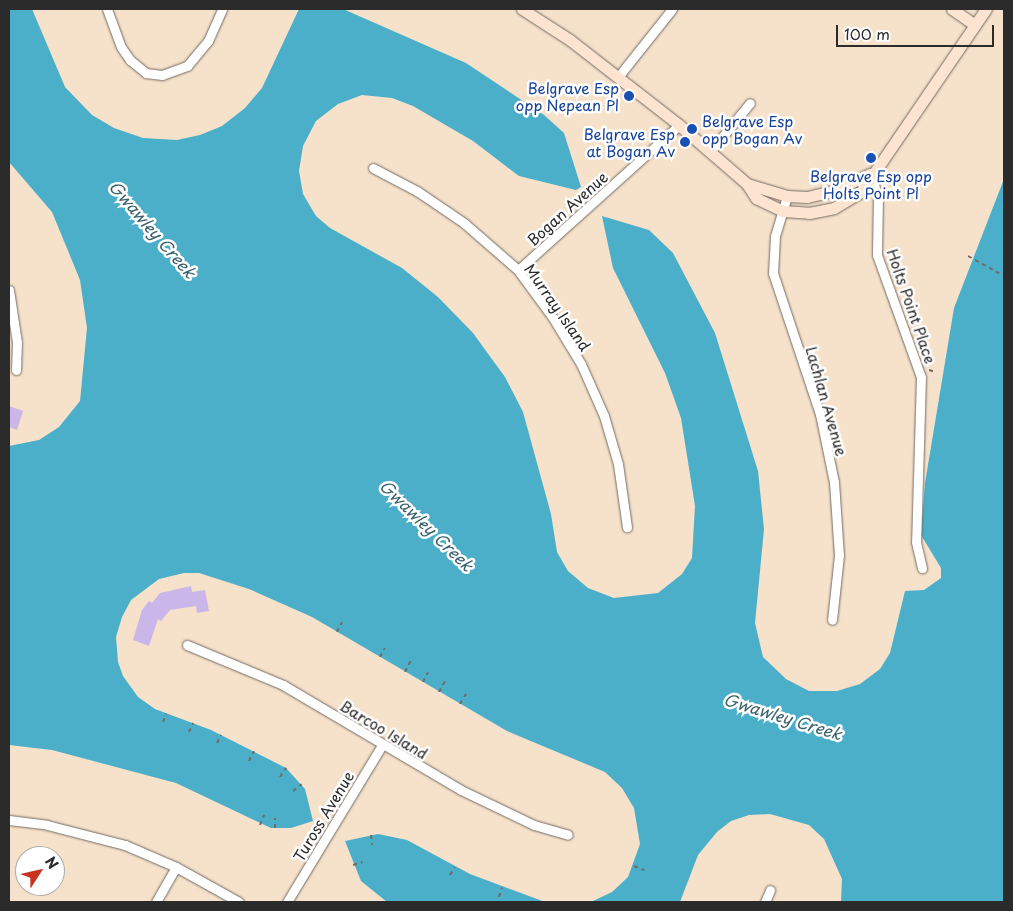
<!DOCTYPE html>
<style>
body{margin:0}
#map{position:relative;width:1013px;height:911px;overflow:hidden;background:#f6e1ca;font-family:"Playpen Sans",sans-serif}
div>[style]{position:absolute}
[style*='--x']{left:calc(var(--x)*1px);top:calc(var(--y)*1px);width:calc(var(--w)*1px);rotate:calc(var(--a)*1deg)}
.water>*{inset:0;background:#4bafca}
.building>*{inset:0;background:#cbb6e9}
.path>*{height:2px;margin-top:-1px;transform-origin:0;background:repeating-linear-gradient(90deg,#726b63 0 4px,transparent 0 8px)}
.roads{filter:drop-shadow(0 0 1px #726b63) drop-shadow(0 0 1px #726b63)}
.street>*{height:9px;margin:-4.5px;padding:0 4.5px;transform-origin:4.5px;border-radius:4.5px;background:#fff}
.secondary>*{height:11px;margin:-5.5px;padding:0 5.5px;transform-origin:5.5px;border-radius:5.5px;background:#fde4d1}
.dots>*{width:14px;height:14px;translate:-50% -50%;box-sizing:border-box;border:2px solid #fff;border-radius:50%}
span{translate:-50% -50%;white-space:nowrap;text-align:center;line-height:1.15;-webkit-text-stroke:5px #fff;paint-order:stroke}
.transit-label{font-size:15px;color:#164399}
.right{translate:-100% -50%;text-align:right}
.left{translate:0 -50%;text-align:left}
.street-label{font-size:15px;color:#2b2b2b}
.water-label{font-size:16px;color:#38606b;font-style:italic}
.frame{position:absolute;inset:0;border:10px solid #2b2b2b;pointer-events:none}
.north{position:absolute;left:15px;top:846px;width:50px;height:50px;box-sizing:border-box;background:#fff;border:1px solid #aaa;border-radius:50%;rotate:55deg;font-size:14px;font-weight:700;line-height:20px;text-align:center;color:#2b2b2b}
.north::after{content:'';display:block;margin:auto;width:18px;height:22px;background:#c8321e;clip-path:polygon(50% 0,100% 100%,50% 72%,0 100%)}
.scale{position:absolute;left:836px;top:25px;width:158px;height:22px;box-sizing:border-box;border:2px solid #2b2b2b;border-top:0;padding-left:6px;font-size:15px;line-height:18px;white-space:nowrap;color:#2b2b2b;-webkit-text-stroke:4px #fff;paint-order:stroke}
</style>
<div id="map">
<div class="water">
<i style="clip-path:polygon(9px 9px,32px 9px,65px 87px,92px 115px,114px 128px,143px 138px,177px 140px,200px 135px,222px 126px,245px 108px,262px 88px,299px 9px,343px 9px,466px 63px,544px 115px,564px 133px,581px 187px,576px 190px,519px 176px,473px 141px,413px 106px,392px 98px,362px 95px,338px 104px,316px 121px,303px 146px,299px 171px,303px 194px,316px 216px,330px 228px,402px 268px,438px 297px,473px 333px,505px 377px,523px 412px,551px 514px,557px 552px,568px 571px,588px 588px,614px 598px,658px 593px,682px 574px,692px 558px,695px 506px,681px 418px,665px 373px,613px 268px,602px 216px,649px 230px,673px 253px,715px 333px,758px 471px,764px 529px,755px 623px,763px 657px,786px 679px,809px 691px,837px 691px,860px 684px,880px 669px,890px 653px,905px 591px,924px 590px,941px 578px,941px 568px,921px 535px,925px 483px,954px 308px,1004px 179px,1004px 902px,841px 902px,842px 879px,824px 839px,809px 825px,770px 814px,749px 815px,731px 821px,717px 832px,698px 855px,680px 902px,591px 902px,612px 892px,628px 877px,640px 844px,634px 808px,622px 788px,605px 772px,507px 731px,312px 617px,249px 589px,199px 573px,184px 573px,159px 579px,131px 600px,122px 617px,116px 637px,118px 662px,123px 676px,138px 697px,155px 709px,211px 730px,286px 768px,305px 789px,313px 821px,291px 828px,271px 828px,176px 783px,52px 750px,9px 745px,9px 446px,39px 440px,59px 427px,80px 401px,87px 328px,80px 280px,52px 212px,9px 162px)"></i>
<i style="clip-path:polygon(378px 834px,407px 840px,470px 874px,545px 902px,387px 902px,361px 881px,345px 841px)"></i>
</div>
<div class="building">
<i style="clip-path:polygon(9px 406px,23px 411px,17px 430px,9px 427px)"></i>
<i style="clip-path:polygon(191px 586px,192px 592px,205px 590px,209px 611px,197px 613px,196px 606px,170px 610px,161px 621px,158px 619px,149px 646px,133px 640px,142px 610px,149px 601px,152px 603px,160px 593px)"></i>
</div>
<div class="path">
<i style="--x:968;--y:256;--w:41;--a:29.1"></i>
<i style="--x:929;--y:370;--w:7;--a:16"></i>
<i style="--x:337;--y:632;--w:11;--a:-63"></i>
<i style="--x:380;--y:657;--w:10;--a:-61"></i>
<i style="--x:405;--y:672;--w:13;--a:-63"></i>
<i style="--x:423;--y:682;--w:11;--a:-63"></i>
<i style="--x:439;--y:692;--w:13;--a:-61"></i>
<i style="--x:460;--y:704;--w:12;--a:-59"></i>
<i style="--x:163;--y:722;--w:9;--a:-69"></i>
<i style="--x:189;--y:732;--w:10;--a:-66"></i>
<i style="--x:217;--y:743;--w:9;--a:-63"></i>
<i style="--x:249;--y:761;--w:11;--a:-63"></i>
<i style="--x:280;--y:777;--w:11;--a:-56"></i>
<i style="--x:293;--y:791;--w:11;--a:-38"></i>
<i style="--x:260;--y:825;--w:11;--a:-68"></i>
<i style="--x:275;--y:828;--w:10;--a:-90"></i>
<i style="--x:371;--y:835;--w:10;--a:84"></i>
<i style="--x:353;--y:865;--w:10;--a:-17"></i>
<i style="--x:634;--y:866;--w:11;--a:22"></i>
<i style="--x:450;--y:875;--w:9;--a:-58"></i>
<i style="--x:499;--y:897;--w:10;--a:-73"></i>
</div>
<div class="roads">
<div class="street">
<i style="--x:107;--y:9;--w:40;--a:69.8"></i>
<i style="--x:121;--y:47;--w:16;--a:55"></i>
<i style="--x:130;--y:60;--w:21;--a:39"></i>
<i style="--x:146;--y:73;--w:16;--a:7"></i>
<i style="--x:162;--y:75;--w:27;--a:-20"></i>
<i style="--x:187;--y:66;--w:33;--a:-50"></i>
<i style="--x:208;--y:41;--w:35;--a:-66"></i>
<i style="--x:618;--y:77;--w:87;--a:-51.5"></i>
<i style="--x:710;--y:152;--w:63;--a:-50.8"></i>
<i style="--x:373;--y:168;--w:50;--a:27.6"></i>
<i style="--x:417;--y:191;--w:57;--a:34.2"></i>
<i style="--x:464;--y:223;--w:72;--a:41"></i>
<i style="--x:518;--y:270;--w:59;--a:53.9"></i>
<i style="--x:553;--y:318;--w:54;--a:58.7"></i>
<i style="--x:581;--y:364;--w:57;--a:66.1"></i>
<i style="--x:604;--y:416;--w:50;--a:73.7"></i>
<i style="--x:618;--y:464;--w:64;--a:81.9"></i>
<i style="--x:870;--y:174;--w:23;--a:70"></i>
<i style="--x:878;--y:196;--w:59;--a:91"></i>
<i style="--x:877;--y:255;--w:130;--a:70.2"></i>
<i style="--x:921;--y:377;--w:165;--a:91.7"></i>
<i style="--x:916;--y:542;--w:27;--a:77"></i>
<i style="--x:787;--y:196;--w:42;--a:106.7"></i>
<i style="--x:775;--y:236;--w:37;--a:93"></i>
<i style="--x:773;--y:273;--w:149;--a:71.6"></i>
<i style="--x:820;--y:414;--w:69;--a:78.4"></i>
<i style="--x:834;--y:482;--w:73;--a:86.1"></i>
<i style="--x:839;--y:555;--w:65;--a:96.1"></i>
<i style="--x:518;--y:270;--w:217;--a:-42"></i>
<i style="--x:9;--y:290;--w:53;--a:81.3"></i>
<i style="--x:17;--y:342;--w:28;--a:92"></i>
<i style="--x:187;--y:645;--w:104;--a:22.6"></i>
<i style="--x:283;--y:685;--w:207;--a:30.5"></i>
<i style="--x:461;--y:790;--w:81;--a:25.6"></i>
<i style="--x:534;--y:825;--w:35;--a:16"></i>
<i style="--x:9;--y:820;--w:38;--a:7"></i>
<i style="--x:47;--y:825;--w:81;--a:14.4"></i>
<i style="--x:125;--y:845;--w:56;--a:23.3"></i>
<i style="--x:176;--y:867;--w:72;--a:29.1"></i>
<i style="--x:156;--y:902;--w:40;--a:-60.3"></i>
<i style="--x:287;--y:902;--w:184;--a:-58.8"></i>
<i style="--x:765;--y:902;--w:13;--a:-67"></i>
</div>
<div class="secondary">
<i style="--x:522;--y:9;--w:57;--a:32.9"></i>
<i style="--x:570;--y:40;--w:138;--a:37.9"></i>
<i style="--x:679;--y:125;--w:90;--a:40.9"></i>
<i style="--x:747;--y:184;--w:17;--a:57"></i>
<i style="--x:756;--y:198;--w:30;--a:26"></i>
<i style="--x:783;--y:211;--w:26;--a:4"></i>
<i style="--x:809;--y:213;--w:25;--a:-11"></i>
<i style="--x:834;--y:208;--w:31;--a:-31"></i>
<i style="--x:861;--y:192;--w:222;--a:-55.7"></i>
<i style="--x:952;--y:9;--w:28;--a:35"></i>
<i style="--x:747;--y:184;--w:42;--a:16.7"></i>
<i style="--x:787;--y:196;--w:20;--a:3"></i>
<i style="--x:807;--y:197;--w:27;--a:-13"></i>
<i style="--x:833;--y:191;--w:41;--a:-24.7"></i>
</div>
</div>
<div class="dots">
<i style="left:629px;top:96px;background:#1a4fb4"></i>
<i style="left:692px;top:129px;background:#1a4fb4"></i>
<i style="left:685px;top:142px;background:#1a4fb4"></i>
<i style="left:871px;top:158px;background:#1a4fb4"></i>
</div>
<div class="transit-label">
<span class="right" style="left:619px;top:96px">Belgrave Esp<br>opp Nepean Pl</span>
<span class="left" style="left:702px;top:129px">Belgrave Esp<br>opp Bogan Av</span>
<span class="right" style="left:675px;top:142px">Belgrave Esp<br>at Bogan Av</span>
<span style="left:871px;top:184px">Belgrave Esp opp<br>Holts Point Pl</span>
</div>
<div class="street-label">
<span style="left:567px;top:208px;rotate:-42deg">Bogan Avenue</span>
<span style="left:912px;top:306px;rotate:71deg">Holts Point Place</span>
<span style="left:558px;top:307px;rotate:55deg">Murray Island</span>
<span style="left:827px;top:401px;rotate:74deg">Lachlan Avenue</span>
<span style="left:384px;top:729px;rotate:31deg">Barcoo Island</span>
<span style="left:323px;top:816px;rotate:-59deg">Tuross Avenue</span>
</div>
<div class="water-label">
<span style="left:153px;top:229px;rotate:49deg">Gwawley Creek</span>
<span style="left:427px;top:525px;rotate:44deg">Gwawley Creek</span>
<span style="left:783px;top:716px;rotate:17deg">Gwawley Creek</span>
</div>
<div class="frame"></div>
<div class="north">N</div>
<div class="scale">100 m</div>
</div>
